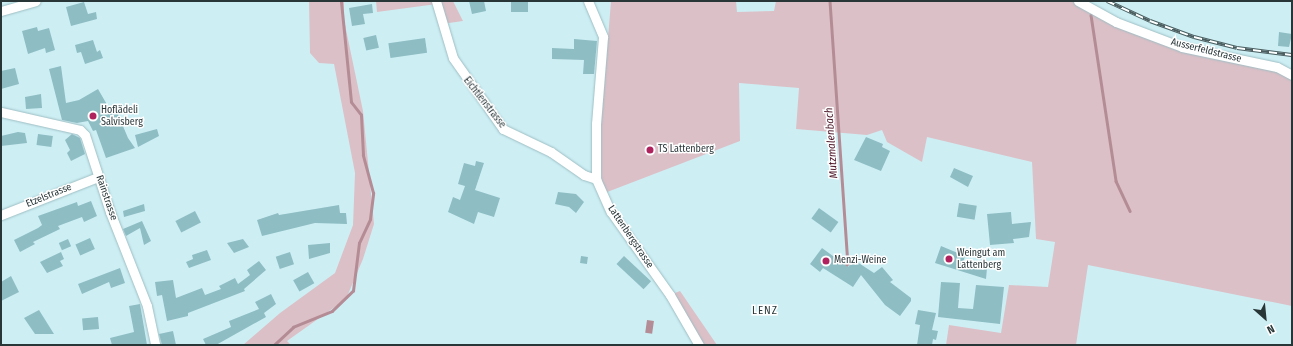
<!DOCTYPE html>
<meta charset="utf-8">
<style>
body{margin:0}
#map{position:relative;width:1293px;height:346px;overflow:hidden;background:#cdeff4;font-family:"Fira Sans Condensed",sans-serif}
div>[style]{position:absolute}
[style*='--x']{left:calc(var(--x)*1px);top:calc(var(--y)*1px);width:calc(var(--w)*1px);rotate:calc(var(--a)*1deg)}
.green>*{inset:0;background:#dcc0c7}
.water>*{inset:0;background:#b48c96;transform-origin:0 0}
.stream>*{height:2.5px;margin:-1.25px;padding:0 1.25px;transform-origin:1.25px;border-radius:1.25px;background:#b48c96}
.building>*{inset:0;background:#8ebdc4;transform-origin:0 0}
.roads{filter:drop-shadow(0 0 1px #9ebec3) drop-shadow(0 0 1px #9ebec3)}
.minor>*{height:9px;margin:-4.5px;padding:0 4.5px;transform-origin:4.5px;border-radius:4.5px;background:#fff}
.rail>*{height:4px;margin-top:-2px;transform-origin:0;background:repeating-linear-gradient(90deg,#fff 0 8px,#4b5d5f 0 16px);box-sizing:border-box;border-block:1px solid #4b5d5f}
.dots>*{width:11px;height:11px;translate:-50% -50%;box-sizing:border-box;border:2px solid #fff;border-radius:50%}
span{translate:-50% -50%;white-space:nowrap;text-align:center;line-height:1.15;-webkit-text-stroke:3px #fff;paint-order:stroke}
.street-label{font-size:10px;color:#293638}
.poi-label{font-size:10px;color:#293638}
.left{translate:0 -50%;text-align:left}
.water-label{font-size:11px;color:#4d192b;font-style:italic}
.neighbourhood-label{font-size:11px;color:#293638;letter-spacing:1px}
.frame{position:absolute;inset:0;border:2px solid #293638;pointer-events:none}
.north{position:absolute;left:1245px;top:298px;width:40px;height:40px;-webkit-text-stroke:3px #fff;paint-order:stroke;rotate:153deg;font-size:11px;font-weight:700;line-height:16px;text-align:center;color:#293638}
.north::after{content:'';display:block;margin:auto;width:14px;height:18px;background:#293638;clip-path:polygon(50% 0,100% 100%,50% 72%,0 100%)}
</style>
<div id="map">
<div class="green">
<i style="clip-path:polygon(309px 1px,344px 1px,344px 20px,363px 111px,374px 224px,363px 259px,346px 299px,287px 341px,291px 345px,243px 345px,280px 313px,335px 273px,353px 225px,355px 173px,334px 64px,319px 63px,310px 53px)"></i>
<i style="clip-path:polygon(376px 1px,453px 1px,463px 21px,442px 24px,437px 4px,377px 12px)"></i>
<i style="clip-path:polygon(611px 1px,736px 1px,737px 12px,774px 11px,776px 1px,1078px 1px,1182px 47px,1292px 75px,1292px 306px,1088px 265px,1076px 345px,946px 345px,949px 325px,1001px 333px,1009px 285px,1048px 287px,1055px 242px,1036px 239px,1032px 162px,927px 137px,922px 162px,887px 142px,882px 130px,867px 135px,796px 129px,799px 88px,739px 83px,740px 141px,602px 194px,600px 138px)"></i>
<i style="clip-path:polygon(680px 291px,717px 345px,699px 345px,670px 295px)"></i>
</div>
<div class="water">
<i style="left:647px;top:320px;width:7px;height:13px;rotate:8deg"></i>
</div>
<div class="stream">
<i style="--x:830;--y:1;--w:263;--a:86.1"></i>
<i style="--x:848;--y:263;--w:6;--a:121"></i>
<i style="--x:1091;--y:15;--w:168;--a:81.4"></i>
<i style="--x:1116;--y:181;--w:33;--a:65"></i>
<i style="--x:274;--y:345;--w:26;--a:-43"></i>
<i style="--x:293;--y:327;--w:42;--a:-22.3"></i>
<i style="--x:332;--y:311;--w:29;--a:-44"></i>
<i style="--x:353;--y:291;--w:48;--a:-82.9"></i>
<i style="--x:359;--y:243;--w:26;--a:-65"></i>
<i style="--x:370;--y:219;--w:26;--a:-83"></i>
<i style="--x:373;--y:193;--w:39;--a:-105"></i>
<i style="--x:363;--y:155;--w:40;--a:-92.9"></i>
<i style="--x:361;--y:115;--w:16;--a:-128"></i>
<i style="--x:351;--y:102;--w:101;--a:-95.7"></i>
</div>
<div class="building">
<i style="clip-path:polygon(469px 1px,484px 1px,486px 11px,472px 14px)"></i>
<i style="left:511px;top:1px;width:17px;height:11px"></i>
<i style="clip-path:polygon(84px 2px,88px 14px,96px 12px,97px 19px,71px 26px,66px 7px)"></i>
<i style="clip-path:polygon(372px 4px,373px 13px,363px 14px,365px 24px,352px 26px,349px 8px)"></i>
<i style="clip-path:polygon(37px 27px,38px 31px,49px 28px,55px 50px,46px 53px,45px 48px,28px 54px,22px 31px)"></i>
<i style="clip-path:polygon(1279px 32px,1292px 34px,1289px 47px,1278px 46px)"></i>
<i style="left:376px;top:35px;width:13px;height:13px;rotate:77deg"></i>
<i style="left:425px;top:38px;width:15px;height:37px;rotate:82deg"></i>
<i style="clip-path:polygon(574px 39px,597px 41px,594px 74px,583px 74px,584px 60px,552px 59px,552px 48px,574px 49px)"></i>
<i style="clip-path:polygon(93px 40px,97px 52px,100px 50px,103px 58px,85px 64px,81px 52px,77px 53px,75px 45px)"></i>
<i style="clip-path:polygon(61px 66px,66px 103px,79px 100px,98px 89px,109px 108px,114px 105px,128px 138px,135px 148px,106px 158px,96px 130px,93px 131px,88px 121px,77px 123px,62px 120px,49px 69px)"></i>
<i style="clip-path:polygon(15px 68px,19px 84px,1px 89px,1px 71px)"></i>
<i style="clip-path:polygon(41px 94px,42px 108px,26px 109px,25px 97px)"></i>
<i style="clip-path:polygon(157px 129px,159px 136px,138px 147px,135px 135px)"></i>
<i style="clip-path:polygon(18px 132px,25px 133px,27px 143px,1px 146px,1px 136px)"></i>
<i style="left:38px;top:134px;width:15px;height:11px;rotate:8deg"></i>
<i style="clip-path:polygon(72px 134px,80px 138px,85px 154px,71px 161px,67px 153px,70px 150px,65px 140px)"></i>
<i style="clip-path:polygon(866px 137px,883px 144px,882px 147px,890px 151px,881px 171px,854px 160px)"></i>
<i style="clip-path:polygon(476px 161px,484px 163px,475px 190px,500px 198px,494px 217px,478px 212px,474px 224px,448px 212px,453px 197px,460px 200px,465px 186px,458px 184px,464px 163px,475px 166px)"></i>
<i style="clip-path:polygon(954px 168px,973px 176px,968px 187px,950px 177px)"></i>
<i style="clip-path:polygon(558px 192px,576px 194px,584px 202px,576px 213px,569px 207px,555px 204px)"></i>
<i style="clip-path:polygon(91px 201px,97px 216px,84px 222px,82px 217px,58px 226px,60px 229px,33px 242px,35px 244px,20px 252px,14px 240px,38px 228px,42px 225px,38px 216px,77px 202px,78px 206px)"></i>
<i style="left:959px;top:203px;width:18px;height:14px;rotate:9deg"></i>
<i style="clip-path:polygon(144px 204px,145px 211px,124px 217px,123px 211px)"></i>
<i style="clip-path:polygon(339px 205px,340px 213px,346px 213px,347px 224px,315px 223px,262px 236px,257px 220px,278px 213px,279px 215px)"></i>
<i style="left:819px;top:208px;width:24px;height:13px;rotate:36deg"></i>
<i style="left:195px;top:211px;width:13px;height:22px;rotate:63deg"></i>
<i style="clip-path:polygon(1011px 212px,1012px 224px,1031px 222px,1029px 237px,1013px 239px,1014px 243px,990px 245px,987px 214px)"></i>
<i style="clip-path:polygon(142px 221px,151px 241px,144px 245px,140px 228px,126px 236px,123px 229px)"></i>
<i style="left:90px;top:238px;width:12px;height:16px;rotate:66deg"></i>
<i style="left:68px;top:239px;width:8px;height:10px;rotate:67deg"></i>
<i style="clip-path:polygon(243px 239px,249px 247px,234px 253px,227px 243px)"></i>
<i style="clip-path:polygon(330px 243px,330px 253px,309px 259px,308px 245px)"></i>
<i style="clip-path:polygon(941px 246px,965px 256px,962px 266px,987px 268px,986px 279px,935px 263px)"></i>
<i style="clip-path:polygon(822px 248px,848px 267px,854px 260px,874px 273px,882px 267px,893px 280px,890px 282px,911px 298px,911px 301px,900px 316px,885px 305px,861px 275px,853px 287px,823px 268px,820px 272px,810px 264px)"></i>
<i style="clip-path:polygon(207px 250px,211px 260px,189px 268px,186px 262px,193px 259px,192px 255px)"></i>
<i style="clip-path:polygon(61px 252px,64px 259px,60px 261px,63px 266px,47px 273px,40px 262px)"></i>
<i style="left:290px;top:252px;width:13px;height:15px;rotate:72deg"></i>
<i style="left:581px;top:256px;width:7px;height:7px;rotate:8deg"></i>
<i style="left:624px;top:256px;width:37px;height:11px;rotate:43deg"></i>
<i style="clip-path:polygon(259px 261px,266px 270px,244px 289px,245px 291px,188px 313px,188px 316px,167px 321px,162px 295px,157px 296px,155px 282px,173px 280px,176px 298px,202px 288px,205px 295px,221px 289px,219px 286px,235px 278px,238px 284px,250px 275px,247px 270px)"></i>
<i style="clip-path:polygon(120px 268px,125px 283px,111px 288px,109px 282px,82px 294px,78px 284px)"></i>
<i style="left:308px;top:272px;width:13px;height:17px;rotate:61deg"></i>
<i style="clip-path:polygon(11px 276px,19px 292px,1px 301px,1px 282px)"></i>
<i style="clip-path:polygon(941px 282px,960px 283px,958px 308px,973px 309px,976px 285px,1004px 287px,1000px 324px,938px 317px)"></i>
<i style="clip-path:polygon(271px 294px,276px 304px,264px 313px,266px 317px,216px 345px,206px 345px,203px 339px,231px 327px,229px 321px,259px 309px,255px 302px)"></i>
<i style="clip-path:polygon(140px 304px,147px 345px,112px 345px,110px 338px,134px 332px,129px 306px)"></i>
<i style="clip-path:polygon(39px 310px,54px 334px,35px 334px,24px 318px)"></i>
<i style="clip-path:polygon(918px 310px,936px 313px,932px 330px,938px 331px,936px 340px,933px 339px,932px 345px,917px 345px,920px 325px,915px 324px)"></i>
<i style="left:98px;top:317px;width:12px;height:16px;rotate:85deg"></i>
<i style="clip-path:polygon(173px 331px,176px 345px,162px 345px,159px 334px)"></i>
</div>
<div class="roads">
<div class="minor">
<i style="--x:436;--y:1;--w:59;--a:73.4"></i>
<i style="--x:453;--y:58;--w:87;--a:54.8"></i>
<i style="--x:503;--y:129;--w:53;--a:25.6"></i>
<i style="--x:551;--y:152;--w:40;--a:34.9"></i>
<i style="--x:584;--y:175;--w:13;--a:18"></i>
<i style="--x:588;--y:1;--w:39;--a:67"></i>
<i style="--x:603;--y:37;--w:87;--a:94.6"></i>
<i style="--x:596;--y:124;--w:55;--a:90"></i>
<i style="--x:596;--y:179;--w:36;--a:66"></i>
<i style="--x:611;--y:212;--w:102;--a:54.6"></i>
<i style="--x:670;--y:295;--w:58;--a:59.9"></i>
<i style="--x:1078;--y:1;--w:43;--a:28.9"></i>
<i style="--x:1116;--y:22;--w:71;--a:20.7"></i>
<i style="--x:1182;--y:47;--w:97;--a:11.9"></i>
<i style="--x:1277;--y:67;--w:17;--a:28"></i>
<i style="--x:1;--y:11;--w:36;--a:-16"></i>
<i style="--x:1;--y:112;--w:81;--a:12.8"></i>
<i style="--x:80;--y:130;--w:7;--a:45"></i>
<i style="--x:85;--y:135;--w:81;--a:72"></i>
<i style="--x:110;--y:212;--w:101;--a:68.5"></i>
<i style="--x:147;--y:306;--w:40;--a:78"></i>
<i style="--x:1;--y:215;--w:104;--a:-21.4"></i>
</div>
</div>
<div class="rail">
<i style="--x:1107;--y:1;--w:47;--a:24.9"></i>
<i style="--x:1150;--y:21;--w:47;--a:20"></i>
<i style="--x:1194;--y:37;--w:44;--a:14.3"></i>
<i style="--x:1237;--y:48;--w:55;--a:7.3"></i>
</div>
<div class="dots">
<i style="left:93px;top:116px;background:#af225d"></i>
<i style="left:650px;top:150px;background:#af225d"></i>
<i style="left:949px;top:259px;background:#af225d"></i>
<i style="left:826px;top:261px;background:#af225d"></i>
</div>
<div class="street-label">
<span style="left:1206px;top:51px;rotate:14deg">Ausserfeldstrasse</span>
<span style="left:484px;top:103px;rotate:52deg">Eichtlenstrasse</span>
<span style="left:49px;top:196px;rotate:-22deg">Etzelstrasse</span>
<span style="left:106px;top:198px;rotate:71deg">Rainstrasse</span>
<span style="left:630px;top:237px;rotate:56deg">Lattenbergstrasse</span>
</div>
<div class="poi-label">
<span class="left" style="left:101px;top:116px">Hoflädeli<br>Salvisberg</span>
<span class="left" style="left:658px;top:150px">TS Lattenberg</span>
<span class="left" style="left:957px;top:259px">Weingut am<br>Lattenberg</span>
<span class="left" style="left:834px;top:261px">Menzi-Weine</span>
</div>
<div class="water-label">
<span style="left:832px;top:143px;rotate:-94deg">Mutzmalenbach</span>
</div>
<div class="neighbourhood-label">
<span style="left:765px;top:311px">LENZ</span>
</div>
<div class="frame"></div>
<div class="north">N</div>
</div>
